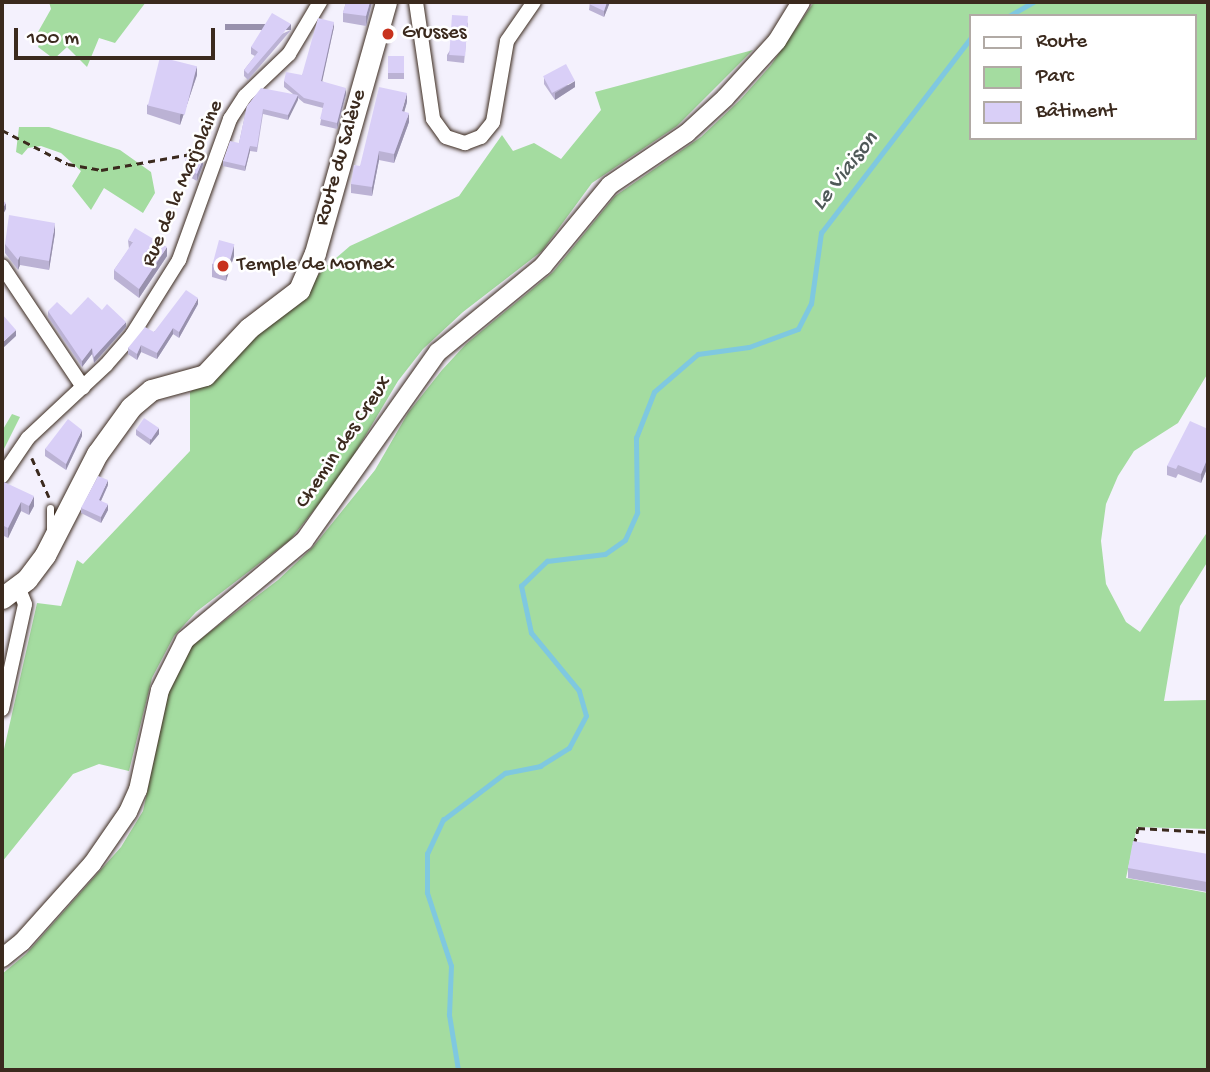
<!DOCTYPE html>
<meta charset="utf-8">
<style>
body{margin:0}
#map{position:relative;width:1210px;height:1072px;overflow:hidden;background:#f4f1fd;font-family:"Gochi Hand",sans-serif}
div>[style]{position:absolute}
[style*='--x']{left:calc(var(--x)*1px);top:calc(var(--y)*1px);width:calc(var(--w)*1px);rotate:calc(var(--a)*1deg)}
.green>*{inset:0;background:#a4dca0}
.stream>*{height:4.5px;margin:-2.25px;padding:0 2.25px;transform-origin:2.25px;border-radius:2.25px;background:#7fc8e0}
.path>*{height:2.5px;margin-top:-1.25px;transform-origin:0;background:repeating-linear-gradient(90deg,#3b2a1e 0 7px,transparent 0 12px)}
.roads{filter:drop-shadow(0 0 2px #3b2a1e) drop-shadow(0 0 2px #3b2a1e)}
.service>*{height:7px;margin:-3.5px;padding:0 3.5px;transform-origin:3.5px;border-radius:3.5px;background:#fff}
.minor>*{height:14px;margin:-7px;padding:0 7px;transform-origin:7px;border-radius:7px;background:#fff}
.tertiary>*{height:18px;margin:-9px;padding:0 9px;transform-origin:9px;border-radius:9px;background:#fff}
.secondary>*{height:21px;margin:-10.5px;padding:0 10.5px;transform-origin:10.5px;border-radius:10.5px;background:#fff}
.wall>*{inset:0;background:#bbb2d4;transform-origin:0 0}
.shaded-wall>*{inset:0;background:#9891ad;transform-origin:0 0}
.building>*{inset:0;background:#d9cff7;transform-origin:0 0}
.dots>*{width:19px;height:19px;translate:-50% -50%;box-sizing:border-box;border:4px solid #fff;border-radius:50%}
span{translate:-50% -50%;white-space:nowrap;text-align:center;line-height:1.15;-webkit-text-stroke:5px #fff;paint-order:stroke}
.poi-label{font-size:21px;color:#3b2a1e}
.left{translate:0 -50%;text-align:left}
.street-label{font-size:21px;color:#3b2a1e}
.water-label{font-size:23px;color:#4f5958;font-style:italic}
.frame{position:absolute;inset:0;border:4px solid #3b2a1e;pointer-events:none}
.legend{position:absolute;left:969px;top:14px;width:228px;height:126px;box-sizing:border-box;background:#fff;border:2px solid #b1aaa5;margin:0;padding:9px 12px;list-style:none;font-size:21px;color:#3b2a1e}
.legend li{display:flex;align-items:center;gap:14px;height:35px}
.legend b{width:35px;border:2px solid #b1aaa5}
.scale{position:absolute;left:14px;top:28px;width:201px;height:32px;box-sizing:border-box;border:4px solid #3b2a1e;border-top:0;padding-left:9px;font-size:21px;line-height:24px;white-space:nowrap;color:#3b2a1e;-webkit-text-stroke:5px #fff;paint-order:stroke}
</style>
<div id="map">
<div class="green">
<i style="clip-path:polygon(49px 2px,146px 2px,115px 43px,99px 38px,87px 67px,67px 47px,54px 59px,38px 47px,43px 34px,38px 32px,51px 9px)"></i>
<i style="clip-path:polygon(evenodd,814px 2px,1208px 2px,1208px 373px,1178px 423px,1134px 451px,1118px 476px,1106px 504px,1101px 541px,1106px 584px,1126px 622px,1140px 632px,1208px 531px,1208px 561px,1180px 606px,1164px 701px,1208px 700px,1208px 829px,1137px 827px,1126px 878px,1208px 893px,1208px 1070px,2px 1070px,2px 974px,26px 954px,121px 847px,143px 811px,169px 690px,190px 647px,278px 580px,313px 547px,375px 470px,408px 413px,442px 370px,466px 344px,553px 272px,615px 196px,701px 137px,740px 100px,771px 65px,814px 2px,970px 16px,1194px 16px,1194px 138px,970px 138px,970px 16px)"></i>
<i style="clip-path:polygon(753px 50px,677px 126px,592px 183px,542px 251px,463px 312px,423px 349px,398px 381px,342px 475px,290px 540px,196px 612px,174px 636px,152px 678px,129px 771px,99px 764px,73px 774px,2px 862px,2px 758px,37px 603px,61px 606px,77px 560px,83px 564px,190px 451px,190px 392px,222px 373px,258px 331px,298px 305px,321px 271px,350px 246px,459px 196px,502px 135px,513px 151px,534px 143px,561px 159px,601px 110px,595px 92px)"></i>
<i style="clip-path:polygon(19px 127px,49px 127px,120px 150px,151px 172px,155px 193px,143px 213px,104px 188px,91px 210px,72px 186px,81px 171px,61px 153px,41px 146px,28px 148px,22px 155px,16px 152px)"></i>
<i style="clip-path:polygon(12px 414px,20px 417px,2px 453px,2px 431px)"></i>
</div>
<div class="stream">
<i style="--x:1009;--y:16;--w:28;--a:-30"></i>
<i style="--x:458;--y:1070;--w:56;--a:-99.3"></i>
<i style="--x:449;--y:1015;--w:49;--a:-87.7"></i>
<i style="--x:451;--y:966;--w:77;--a:-108.2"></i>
<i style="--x:427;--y:893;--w:39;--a:-90"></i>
<i style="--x:427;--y:854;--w:38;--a:-65"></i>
<i style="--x:443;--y:820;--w:78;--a:-37.2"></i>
<i style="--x:505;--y:773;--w:36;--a:-11"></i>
<i style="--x:540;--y:766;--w:34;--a:-32"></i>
<i style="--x:569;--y:748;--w:36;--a:-62"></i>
<i style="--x:586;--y:716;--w:26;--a:-106"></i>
<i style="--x:579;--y:691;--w:75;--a:-129.6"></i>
<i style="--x:531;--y:633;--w:48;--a:-102"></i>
<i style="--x:521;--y:586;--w:36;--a:-44"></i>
<i style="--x:547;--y:561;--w:58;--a:-6.9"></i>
<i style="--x:605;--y:554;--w:24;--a:-35"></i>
<i style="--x:625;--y:540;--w:30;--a:-66"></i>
<i style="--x:637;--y:513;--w:75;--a:-90.8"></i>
<i style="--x:636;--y:438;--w:49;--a:-68.6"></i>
<i style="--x:654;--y:392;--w:58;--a:-40.8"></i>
<i style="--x:698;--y:354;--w:51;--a:-7.8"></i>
<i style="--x:749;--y:347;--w:52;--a:-20.2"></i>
<i style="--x:798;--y:329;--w:28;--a:-63"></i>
<i style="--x:811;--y:304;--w:72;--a:-82"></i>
<i style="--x:821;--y:233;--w:245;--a:-52.5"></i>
</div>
<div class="path">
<i style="--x:2;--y:130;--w:74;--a:27.3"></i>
<i style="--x:68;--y:164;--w:34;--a:10"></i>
<i style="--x:101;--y:170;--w:97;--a:-10.1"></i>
<i style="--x:32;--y:458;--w:43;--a:66.4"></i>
<i style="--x:1134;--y:845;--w:17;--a:-77"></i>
<i style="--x:1138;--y:828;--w:70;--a:3.3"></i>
<i style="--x:1208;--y:884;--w:8;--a:90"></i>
</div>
<div class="roads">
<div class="service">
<i style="--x:50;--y:531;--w:23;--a:-90"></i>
</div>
<div class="minor">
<i style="--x:416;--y:2;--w:118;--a:81.7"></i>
<i style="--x:433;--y:119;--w:22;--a:54"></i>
<i style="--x:446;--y:137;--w:20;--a:18"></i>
<i style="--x:465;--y:143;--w:17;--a:-21"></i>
<i style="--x:481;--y:137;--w:19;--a:-51"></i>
<i style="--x:493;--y:122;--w:82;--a:-80.2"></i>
<i style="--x:507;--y:41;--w:47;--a:-55.3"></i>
<i style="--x:2;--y:266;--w:146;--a:56.2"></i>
<i style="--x:2;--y:476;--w:46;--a:-55.6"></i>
<i style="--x:28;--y:438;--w:107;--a:-43.1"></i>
<i style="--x:106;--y:365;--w:40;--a:-49"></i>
<i style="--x:132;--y:335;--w:89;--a:-57.9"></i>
<i style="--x:179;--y:260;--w:150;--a:-70.1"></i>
<i style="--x:230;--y:119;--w:27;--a:-57"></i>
<i style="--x:245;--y:96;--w:61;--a:-43.7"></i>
<i style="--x:289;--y:54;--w:61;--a:-59.2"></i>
<i style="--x:2;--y:709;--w:107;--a:-77.6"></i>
<i style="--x:25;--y:604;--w:18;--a:-112"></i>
</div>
<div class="tertiary">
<i style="--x:2;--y:958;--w:26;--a:-39"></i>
<i style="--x:22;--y:942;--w:105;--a:-48.1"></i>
<i style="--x:92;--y:864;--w:63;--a:-55.3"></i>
<i style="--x:128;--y:812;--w:24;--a:-66"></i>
<i style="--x:138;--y:790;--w:102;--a:-77.6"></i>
<i style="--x:160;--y:690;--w:56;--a:-63.4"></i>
<i style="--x:185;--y:640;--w:155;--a:-39.8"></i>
<i style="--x:304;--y:541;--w:232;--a:-54.7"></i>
<i style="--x:438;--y:352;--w:136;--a:-39.3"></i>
<i style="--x:543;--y:266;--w:105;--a:-50.4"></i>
<i style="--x:610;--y:185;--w:93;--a:-34"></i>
<i style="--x:687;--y:133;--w:52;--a:-42.6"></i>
<i style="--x:725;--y:98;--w:77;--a:-47.6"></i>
<i style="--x:777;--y:41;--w:46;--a:-58.4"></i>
</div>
<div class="secondary">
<i style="--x:2;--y:598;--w:31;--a:-37"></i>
<i style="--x:27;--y:579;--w:30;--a:-53"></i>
<i style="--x:45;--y:555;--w:114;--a:-62.8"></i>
<i style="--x:97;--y:454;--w:58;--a:-54.1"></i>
<i style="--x:131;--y:407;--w:26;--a:-40"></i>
<i style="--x:151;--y:390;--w:56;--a:-15.5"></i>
<i style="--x:205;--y:375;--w:64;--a:-46.9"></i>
<i style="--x:249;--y:328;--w:63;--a:-37.2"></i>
<i style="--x:299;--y:290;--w:40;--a:-66.6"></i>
<i style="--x:315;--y:253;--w:261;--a:-74.2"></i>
</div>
</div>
<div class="wall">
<i style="clip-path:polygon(346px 2px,372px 2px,366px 26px,343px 22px,343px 13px)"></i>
<i style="clip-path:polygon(590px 2px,610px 2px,604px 17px,589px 10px)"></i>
<i style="clip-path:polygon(468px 22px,464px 63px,447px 61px,447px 55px)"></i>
<i style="clip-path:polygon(334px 27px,322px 81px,346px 94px,337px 129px,320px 125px,323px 108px,304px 103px,298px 98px,288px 120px,263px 114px,257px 152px,250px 151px,245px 171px,223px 166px,223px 161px,239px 143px,247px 106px,293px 94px,284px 87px,284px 81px,302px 75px)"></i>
<i style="clip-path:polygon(291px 30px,248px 80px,244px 76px,244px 70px,255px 56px,251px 54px,251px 47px)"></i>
<i style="left:388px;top:56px;width:16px;height:23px"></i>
<i style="clip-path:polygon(197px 75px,180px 125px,147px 114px,147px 105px)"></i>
<i style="clip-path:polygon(544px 78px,575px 87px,555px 100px,544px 84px)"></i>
<i style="clip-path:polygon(407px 102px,404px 112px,409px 122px,394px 163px,379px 160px,372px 196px,351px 193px,351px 184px,360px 166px)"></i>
<i style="clip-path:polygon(203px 165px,197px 181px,184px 174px,184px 167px)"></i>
<i style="clip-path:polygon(55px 233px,49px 270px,20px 265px,18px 270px,5px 253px,5px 244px)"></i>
<i style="clip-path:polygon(128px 240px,167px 256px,139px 298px,114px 279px,114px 270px,129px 249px)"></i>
<i style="clip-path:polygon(234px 256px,226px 281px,212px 277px,212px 264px)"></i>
<i style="clip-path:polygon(198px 304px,179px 338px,173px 334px,157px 359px,141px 352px,137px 360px,128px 354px,128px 348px)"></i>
<i style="clip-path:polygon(102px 310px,126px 327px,94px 363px,92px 354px,82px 367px,48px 317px,48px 311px,71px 315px)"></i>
<i style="clip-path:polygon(136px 429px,159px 434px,150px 445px,136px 435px)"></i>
<i style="clip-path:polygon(1208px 429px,1208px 466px,1201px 483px,1178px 474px,1176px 478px,1167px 475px,1167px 466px)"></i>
<i style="clip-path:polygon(82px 436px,66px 470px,45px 456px,45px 449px)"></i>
<i style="clip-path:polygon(108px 485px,101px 501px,108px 510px,101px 523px,81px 513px,81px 508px)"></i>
<i style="clip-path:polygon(2px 490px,34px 506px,29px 515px,21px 511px,8px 538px,2px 535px)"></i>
<i style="clip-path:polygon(1208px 854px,1208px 884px,1207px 892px,1128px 878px,1128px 868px)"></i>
</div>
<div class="shaded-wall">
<i style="clip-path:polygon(370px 2px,372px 2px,366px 26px,366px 16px)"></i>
<i style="clip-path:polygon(607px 2px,610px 2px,604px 17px,604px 11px)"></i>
<i style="clip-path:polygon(334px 22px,334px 27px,321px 87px,321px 81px)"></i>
<i style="left:291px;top:24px;width:6px;height:66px;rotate:90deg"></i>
<i style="clip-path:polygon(197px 66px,197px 75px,180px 125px,180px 116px)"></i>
<i style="clip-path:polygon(575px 81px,575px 87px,555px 100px,555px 93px)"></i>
<i style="clip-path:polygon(346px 88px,346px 94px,337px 129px,337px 123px)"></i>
<i style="clip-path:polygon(407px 93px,407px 102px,402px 120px,402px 111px)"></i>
<i style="clip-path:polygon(298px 95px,298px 100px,288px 120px,288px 115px)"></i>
<i style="clip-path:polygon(409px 113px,409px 122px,394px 163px,394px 154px)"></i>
<i style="clip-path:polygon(250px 146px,250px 151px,245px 171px,245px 166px)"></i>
<i style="clip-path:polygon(379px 151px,379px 160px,372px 196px,372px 187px)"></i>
<i style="clip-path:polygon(203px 159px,203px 165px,197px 181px,197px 174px)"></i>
<i style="clip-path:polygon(6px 203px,6px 209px,2px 216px,2px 209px)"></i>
<i style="clip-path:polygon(55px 223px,55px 233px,49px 270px,49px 261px)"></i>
<i style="clip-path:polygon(234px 244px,234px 256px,226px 281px,226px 268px)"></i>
<i style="clip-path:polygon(167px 247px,167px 256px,139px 298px,139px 289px)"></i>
<i style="clip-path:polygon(20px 256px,20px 265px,18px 270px,18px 260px)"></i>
<i style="clip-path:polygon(198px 298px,198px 304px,179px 338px,179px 332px)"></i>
<i style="clip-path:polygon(126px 322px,126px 327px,94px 363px,94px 357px)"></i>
<i style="clip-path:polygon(173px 328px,173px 334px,157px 359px,157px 353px)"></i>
<i style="clip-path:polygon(16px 330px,16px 336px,2px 349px,2px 343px)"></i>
<i style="clip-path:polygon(141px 345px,141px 352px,137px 360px,137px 354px)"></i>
<i style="clip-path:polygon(92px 348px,92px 354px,82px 367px,82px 361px)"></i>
<i style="clip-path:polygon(159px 428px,159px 434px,150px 445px,150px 439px)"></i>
<i style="clip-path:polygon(82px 430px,82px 436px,66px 470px,66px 464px)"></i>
<i style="clip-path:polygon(1208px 457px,1208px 466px,1201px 483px,1201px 474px)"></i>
<i style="clip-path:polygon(108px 480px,108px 485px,99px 505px,99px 500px)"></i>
<i style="clip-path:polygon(34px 496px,34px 506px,29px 515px,29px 506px)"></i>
<i style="clip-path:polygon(21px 502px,21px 511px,8px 538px,8px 528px)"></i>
<i style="clip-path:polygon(108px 504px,108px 510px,101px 523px,101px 517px)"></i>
</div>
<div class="building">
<i style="clip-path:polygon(346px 2px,370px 2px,366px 16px,343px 13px)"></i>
<i style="clip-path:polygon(590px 2px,607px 2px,604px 11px,589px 4px)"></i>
<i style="clip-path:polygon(272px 13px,291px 24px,248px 74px,244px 70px,258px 52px,251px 47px)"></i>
<i style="left:452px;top:15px;width:16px;height:40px;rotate:4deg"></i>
<i style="clip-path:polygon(318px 18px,334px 22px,321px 81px,346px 88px,337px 123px,320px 119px,324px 103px,304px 98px,284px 81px,286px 72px,302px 75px)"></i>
<i style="left:388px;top:56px;width:16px;height:17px"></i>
<i style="left:160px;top:57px;width:38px;height:50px;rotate:14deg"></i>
<i style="left:566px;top:64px;width:19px;height:26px;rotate:62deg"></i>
<i style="clip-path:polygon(379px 87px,407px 93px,402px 111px,409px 113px,394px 154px,379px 151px,372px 187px,351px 184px,354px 165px,360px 166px)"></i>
<i style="clip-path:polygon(261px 88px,298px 95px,288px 115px,263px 109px,257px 147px,250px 146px,245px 166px,223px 161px,230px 141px,239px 143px,247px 106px)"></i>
<i style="clip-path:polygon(186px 157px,203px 159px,197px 174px,184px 167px)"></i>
<i style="clip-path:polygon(2px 200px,6px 203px,2px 209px)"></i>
<i style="clip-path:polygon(9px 215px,55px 223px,49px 261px,20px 256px,18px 260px,5px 244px)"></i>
<i style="clip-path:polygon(135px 228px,167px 247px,139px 289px,114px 270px,133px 242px,128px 240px)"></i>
<i style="left:219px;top:240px;width:16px;height:25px;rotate:15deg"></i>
<i style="clip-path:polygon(186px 290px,198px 298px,179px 332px,173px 328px,157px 353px,141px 345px,137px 354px,128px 348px,145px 327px,154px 332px)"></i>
<i style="clip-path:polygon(88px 297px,102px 310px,107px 304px,126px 322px,94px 357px,92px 348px,82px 361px,48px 311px,57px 302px,71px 315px)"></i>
<i style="clip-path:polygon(2px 314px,16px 330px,2px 343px)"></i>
<i style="left:144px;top:418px;width:18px;height:14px;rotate:34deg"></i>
<i style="clip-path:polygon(68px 419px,82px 430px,66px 464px,45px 449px)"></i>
<i style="clip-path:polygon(1190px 421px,1208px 429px,1208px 457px,1201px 474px,1178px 465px,1176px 469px,1167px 466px)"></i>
<i style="clip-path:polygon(98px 476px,108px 480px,99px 500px,108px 504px,101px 517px,81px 508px)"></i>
<i style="clip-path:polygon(4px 482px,34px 496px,29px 506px,21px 502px,8px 528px,2px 525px,2px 490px)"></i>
<i style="clip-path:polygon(1133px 841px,1208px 854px,1208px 875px,1207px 882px,1128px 868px)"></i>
</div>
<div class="dots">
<i style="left:388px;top:34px;background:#c8321e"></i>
<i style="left:223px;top:266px;background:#c8321e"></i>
</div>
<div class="poi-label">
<span class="left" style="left:402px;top:34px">Grusses</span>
<span class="left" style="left:237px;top:266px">Temple de Mornex</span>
</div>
<div class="street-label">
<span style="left:342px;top:158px;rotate:-74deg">Route du Salève</span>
<span style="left:184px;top:184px;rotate:-67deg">Rue de la Marjolaine</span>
<span style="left:345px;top:443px;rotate:-56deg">Chemin des Creux</span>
</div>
<div class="water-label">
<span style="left:846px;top:172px;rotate:-52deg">Le Viaison</span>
</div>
<div class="frame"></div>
<ul class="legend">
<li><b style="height:9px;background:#fff"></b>Route</li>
<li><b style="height:19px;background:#a4dca0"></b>Parc</li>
<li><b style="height:19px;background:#d9cff7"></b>Bâtiment</li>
</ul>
<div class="scale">100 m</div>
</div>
